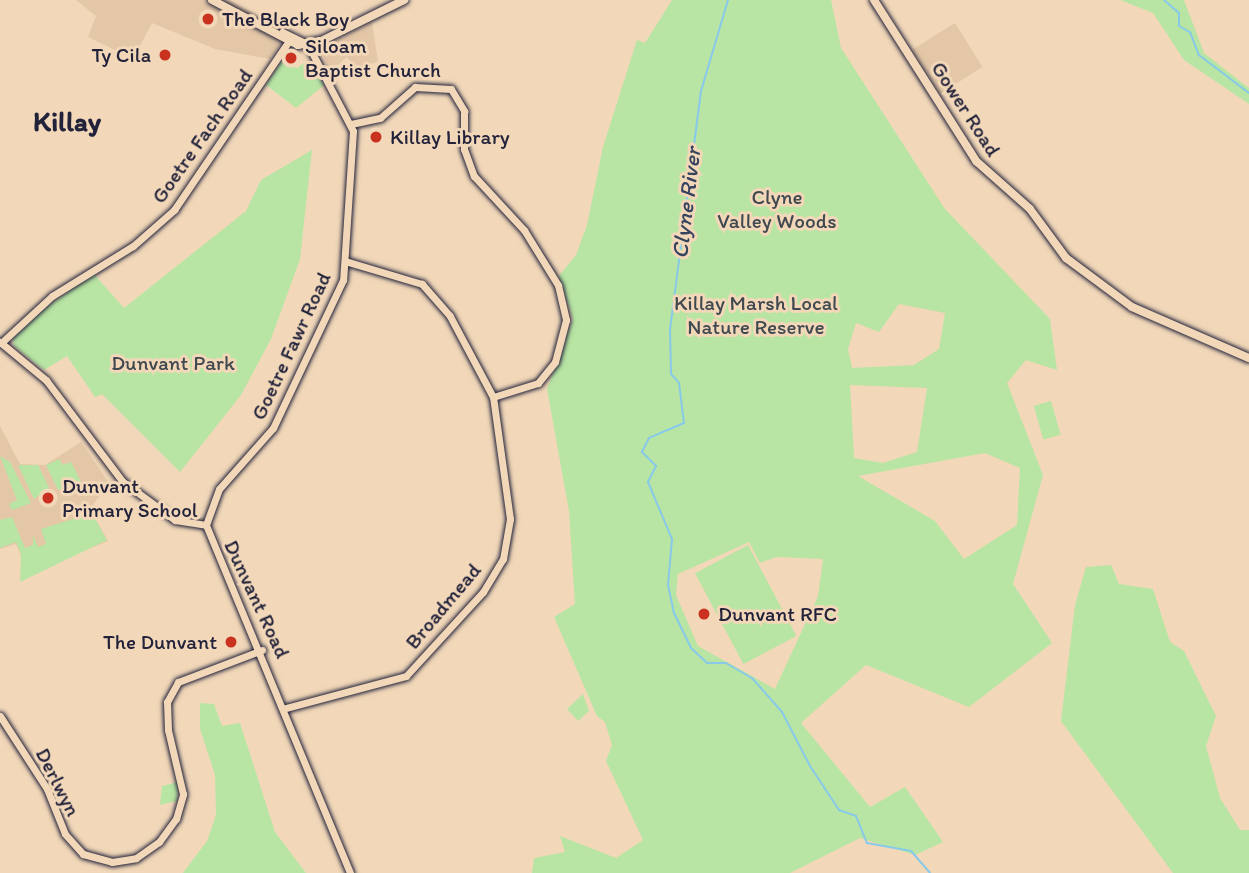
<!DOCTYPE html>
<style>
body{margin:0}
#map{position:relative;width:1249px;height:873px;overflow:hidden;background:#f2d8b9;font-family:Itim,sans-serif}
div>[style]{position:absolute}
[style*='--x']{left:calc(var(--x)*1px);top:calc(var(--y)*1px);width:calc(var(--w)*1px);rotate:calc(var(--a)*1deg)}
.built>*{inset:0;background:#e3c7a7;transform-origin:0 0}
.green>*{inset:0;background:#b8e5a3;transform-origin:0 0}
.stream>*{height:2px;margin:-1px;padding:0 1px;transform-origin:1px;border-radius:1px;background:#88c9e9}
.roads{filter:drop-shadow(0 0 2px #22223b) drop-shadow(0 0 2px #22223b)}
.secondary>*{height:7px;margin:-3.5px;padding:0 3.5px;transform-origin:3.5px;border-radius:3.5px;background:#f2d8b9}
.primary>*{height:8px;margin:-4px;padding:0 4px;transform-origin:4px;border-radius:4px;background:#f2d8b9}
.dots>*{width:19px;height:19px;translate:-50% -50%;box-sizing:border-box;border:4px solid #f2d8b9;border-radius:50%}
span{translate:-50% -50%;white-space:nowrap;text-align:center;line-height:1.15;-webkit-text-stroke:6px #f2d8b9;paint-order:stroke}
.poi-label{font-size:21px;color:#22223b}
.left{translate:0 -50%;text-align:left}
.right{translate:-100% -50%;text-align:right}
.street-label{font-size:21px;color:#22223b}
.park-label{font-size:21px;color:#404950}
.water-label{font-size:23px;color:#36435e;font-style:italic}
.district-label{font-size:28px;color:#22223b;font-weight:700}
</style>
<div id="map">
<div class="built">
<i style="clip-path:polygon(76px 0,229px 0,288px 30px,270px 59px,215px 49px,152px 23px,133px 59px,88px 37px,96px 16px)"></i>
<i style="clip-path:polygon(372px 22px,378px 62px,355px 68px,347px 57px,330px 72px,320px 48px)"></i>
<i style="left:955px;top:23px;width:52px;height:50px;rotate:58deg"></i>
<i style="clip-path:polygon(0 426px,20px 464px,45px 465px,81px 442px,109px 483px,90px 509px,108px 541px,29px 573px,16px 544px,0 549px)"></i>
</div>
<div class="green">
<i style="clip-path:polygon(evenodd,672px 0,831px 0,841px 48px,945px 209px,1050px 319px,1057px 370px,1026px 360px,1007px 383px,1043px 475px,1013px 584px,1052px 643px,969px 707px,866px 665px,801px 723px,870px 807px,905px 787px,943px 842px,915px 855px,860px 838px,790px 873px,532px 873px,534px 858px,565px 852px,560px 836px,616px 858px,643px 840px,606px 761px,612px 745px,605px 722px,597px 716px,554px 617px,575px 604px,569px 511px,547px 389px,573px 319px,559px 276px,576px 255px,587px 225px,603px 147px,637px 40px,645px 43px,672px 0,899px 304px,945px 313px,939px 349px,914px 365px,852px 368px,848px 349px,856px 323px,879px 332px,899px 304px,672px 0,850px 385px,927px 388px,917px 452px,883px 463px,854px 458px,850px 385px,672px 0,985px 453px,1020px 468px,1017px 525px,964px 559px,935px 521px,858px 476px,985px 453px,672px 0,749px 542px,760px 563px,776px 557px,823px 559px,818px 596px,775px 689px,698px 646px,676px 595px,678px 574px,749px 542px)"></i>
<i style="clip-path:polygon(1120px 0,1184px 0,1204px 53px,1249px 88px,1249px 104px,1184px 60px,1153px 13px)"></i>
<i style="clip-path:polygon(307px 61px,324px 85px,296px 108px,266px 85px,281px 62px,297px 68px)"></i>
<i style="clip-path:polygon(312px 150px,300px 259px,271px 339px,241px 395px,180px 472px,102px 394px,95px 397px,67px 356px,44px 370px,14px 346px,13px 338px,45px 308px,94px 274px,124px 308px,246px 211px,261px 180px)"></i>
<i style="left:1051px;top:401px;width:35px;height:18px;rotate:74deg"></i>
<i style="clip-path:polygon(0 456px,10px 462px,31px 503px,12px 510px,9px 504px,17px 500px)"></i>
<i style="clip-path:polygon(59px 459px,63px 465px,71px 462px,81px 482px,58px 490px,46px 465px)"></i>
<i style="clip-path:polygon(38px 465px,49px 488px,34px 499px,18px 465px)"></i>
<i style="clip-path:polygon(88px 506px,107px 540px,20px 582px,21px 554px,16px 542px,0 548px,0 520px,12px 517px,25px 548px,33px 545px,33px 535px,38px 547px,46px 544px,41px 529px,76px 518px)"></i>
<i style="left:748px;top:545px;width:103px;height:60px;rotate:62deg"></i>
<i style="clip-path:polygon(1111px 565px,1119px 584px,1153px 589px,1170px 642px,1184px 651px,1216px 716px,1206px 746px,1220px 798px,1240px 830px,1249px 830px,1249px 873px,1173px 873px,1061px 721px,1075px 605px,1086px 567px)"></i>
<i style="clip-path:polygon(583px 694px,589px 711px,578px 721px,567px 709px)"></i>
<i style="clip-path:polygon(200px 703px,214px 704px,222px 726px,240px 723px,275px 832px,306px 873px,183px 873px,207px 841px,216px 815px,215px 775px,200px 729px)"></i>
<i style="clip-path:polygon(178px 782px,177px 801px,160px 805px,162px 786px)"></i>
</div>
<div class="stream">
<i style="--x:728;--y:0;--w:95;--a:106.5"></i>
<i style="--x:701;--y:91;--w:241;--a:97.4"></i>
<i style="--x:670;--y:330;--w:44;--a:88.7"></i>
<i style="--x:671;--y:374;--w:12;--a:48"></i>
<i style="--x:679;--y:383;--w:40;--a:82.9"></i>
<i style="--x:684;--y:423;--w:38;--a:157"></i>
<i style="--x:649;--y:438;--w:16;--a:117"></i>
<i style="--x:642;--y:452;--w:20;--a:45"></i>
<i style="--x:656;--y:466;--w:18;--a:117"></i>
<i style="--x:648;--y:482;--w:62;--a:67.2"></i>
<i style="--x:672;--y:539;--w:46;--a:95"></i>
<i style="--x:668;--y:585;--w:29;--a:78"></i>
<i style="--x:674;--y:613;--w:39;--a:64"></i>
<i style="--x:691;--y:648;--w:22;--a:43"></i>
<i style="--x:707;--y:663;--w:19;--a:0"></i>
<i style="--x:726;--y:663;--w:30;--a:30"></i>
<i style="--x:752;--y:678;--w:45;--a:48.6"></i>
<i style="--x:782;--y:712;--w:61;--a:62.6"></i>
<i style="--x:810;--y:766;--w:53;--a:56.6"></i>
<i style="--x:839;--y:810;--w:18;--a:19"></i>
<i style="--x:856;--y:816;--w:29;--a:68"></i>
<i style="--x:867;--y:843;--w:45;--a:10.3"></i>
<i style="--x:911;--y:851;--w:29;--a:49"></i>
<i style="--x:1164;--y:0;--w:20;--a:41"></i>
<i style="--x:1179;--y:13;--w:13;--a:90"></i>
<i style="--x:1179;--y:26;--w:13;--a:29"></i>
<i style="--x:1190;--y:32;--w:25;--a:69"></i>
<i style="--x:1199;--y:55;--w:63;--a:37.2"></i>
</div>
<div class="roads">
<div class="secondary">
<i style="--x:308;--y:45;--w:97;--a:62.4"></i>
<i style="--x:353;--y:131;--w:149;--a:93.8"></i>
<i style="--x:343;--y:280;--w:164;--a:115.3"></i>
<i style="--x:273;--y:428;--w:81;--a:131.5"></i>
<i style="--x:219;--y:489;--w:38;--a:110"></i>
<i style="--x:206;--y:525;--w:377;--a:67.5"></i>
<i style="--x:351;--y:124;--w:30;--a:-12"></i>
<i style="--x:380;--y:118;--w:47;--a:-41.5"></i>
<i style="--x:415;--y:87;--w:36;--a:3"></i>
<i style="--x:451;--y:89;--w:26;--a:59"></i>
<i style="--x:464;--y:111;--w:38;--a:90"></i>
<i style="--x:464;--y:149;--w:29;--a:70"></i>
<i style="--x:474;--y:176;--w:74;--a:47.2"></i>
<i style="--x:524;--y:230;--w:65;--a:58.3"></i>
<i style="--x:558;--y:285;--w:36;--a:77"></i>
<i style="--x:566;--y:320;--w:43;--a:104.7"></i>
<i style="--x:555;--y:362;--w:27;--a:129"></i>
<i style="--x:538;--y:383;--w:47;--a:162.7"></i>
<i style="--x:0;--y:342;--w:60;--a:39.6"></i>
<i style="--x:46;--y:380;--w:126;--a:53"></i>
<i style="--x:122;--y:481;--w:66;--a:36.3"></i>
<i style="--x:175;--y:520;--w:31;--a:9"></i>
<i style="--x:1;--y:343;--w:69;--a:-42.7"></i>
<i style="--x:52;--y:296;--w:95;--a:-31.7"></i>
<i style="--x:133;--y:246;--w:55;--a:-41.3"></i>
<i style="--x:174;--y:210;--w:204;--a:-55.8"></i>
<i style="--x:286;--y:708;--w:124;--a:-14.9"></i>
<i style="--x:406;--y:676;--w:114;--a:-47.5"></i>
<i style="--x:483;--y:592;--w:39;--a:-59"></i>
<i style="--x:503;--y:559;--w:41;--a:-80.1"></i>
<i style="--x:510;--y:519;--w:123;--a:-97.9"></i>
<i style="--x:493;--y:397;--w:92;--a:-118"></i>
<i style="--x:450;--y:316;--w:43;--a:-131.2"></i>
<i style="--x:422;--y:284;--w:80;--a:-163.4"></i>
<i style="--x:0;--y:716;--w:87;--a:57.2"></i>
<i style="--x:47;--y:789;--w:48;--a:68.2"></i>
<i style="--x:65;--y:834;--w:27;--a:48"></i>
<i style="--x:83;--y:854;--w:30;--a:15"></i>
<i style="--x:112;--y:862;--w:24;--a:-9"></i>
<i style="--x:136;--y:858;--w:28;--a:-35"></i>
<i style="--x:159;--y:842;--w:29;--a:-54"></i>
<i style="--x:176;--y:819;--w:26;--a:-74"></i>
<i style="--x:183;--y:794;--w:66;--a:-103.2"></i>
<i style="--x:168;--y:730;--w:28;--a:-92"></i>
<i style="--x:167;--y:702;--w:23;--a:-61"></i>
<i style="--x:178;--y:682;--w:90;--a:-20.9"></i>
</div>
<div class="primary">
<i style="--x:212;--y:0;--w:97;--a:27.6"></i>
<i style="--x:298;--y:45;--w:23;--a:-10"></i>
<i style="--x:321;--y:41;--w:93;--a:-26.3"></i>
<i style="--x:874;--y:0;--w:191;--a:57.6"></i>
<i style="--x:976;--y:161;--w:72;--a:41.6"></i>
<i style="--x:1030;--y:209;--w:61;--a:53.7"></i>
<i style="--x:1066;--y:258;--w:82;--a:36.6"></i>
<i style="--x:1132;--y:307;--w:128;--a:23.6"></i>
<i style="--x:283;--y:33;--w:28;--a:26"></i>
</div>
</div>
<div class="dots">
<i style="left:208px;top:19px;background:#c8321e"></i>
<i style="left:165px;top:55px;background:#c8321e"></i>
<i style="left:291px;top:58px;background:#c8321e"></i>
<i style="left:376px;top:137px;background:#c8321e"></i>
<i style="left:48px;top:498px;background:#c8321e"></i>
<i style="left:704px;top:614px;background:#c8321e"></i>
<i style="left:231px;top:642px;background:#c8321e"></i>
</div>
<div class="poi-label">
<span class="left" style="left:222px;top:19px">The Black Boy</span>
<span class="left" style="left:305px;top:58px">Siloam<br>Baptist Church</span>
<span class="right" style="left:151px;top:55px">Ty Cila</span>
<span class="left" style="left:390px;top:137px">Killay Library</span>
<span class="left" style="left:62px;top:498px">Dunvant<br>Primary School</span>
<span class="left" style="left:718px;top:614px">Dunvant RFC</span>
<span class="right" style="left:217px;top:642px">The Dunvant</span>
</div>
<div class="street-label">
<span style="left:966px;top:109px;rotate:57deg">Gower Road</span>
<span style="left:202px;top:136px;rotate:-55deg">Goetre Fach Road</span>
<span style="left:291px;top:346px;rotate:-65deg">Goetre Fawr Road</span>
<span style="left:257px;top:599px;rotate:65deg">Dunvant Road</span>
<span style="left:443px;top:606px;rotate:-50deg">Broadmead</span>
<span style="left:58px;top:782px;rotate:63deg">Derlwyn</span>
</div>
<div class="park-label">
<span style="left:777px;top:209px">Clyne<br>Valley Woods</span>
<span style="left:756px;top:315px">Killay Marsh Local<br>Nature Reserve</span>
<span style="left:173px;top:363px">Dunvant Park</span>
</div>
<div class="water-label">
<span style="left:686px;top:203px;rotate:-83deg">Clyne River</span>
</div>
<div class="district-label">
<span style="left:67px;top:121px">Killay</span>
</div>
</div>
